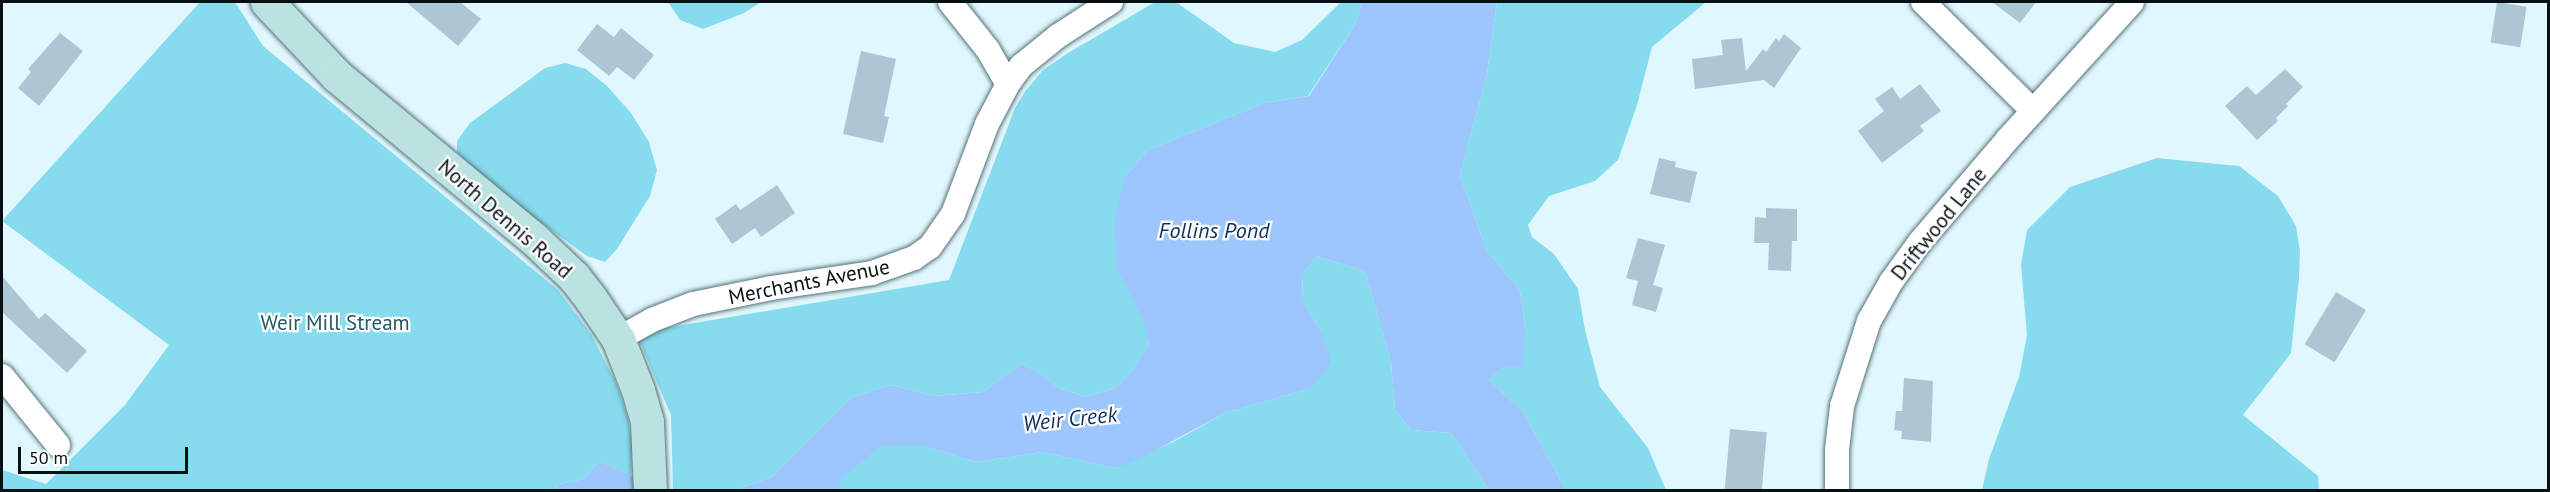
<!DOCTYPE html>
<style>
body{margin:0}
#map{position:relative;width:2550px;height:492px;overflow:hidden;background:#e0f8fd;font-family:"PT Sans",sans-serif}
div>[style]{position:absolute}
[style*='--x']{left:calc(var(--x)*1px);top:calc(var(--y)*1px);width:calc(var(--w)*1px);rotate:calc(var(--a)*1deg)}
.green>*{inset:0;background:#86dbef}
.water>*{inset:0;background:#9cc6fc}
.building>*{inset:0;background:#aec5d4;transform-origin:0 0}
.roads{filter:drop-shadow(0 0 2px #577279) drop-shadow(0 0 2px #577279)}
.minor>*{height:24px;margin:-12px;padding:0 12px;transform-origin:12px;border-radius:12px;background:#fff}
.secondary>*{height:33px;margin:-16.5px;padding:0 16.5px;transform-origin:16.5px;border-radius:16.5px;background:#bae2e1}
span{translate:-50% -50%;white-space:nowrap;text-align:center;line-height:1.15;-webkit-text-stroke:4.5px #fff;paint-order:stroke}
.street-label{font-size:21px;color:#071113}
.park-label{font-size:21px;color:#255862}
.water-label{font-size:22px;color:#0e315b;font-style:italic}
.frame{position:absolute;inset:0;border:3px solid #071113;pointer-events:none}
.scale{position:absolute;left:18px;top:447px;width:170px;height:27px;box-sizing:border-box;border:3px solid #071113;border-top:0;padding-left:8px;font-size:18px;line-height:21px;white-space:nowrap;color:#071113;-webkit-text-stroke:4px #fff;paint-order:stroke}
</style>
<div id="map">
<div class="green">
<i style="clip-path:polygon(200px 2px,235px 2px,263px 46px,558px 290px,591px 334px,617px 385px,628px 418px,632px 443px,631px 476px,599px 461px,584px 479px,559px 484px,555px 490px,2px 490px,2px 470px,46px 484px,125px 405px,169px 345px,2px 221px)"></i>
<i style="clip-path:polygon(668px 2px,761px 2px,744px 13px,703px 29px,680px 20px)"></i>
<i style="clip-path:polygon(1155px 2px,1176px 2px,1234px 43px,1275px 52px,1302px 40px,1341px 2px,1362px 2px,1356px 23px,1308px 96px,1264px 103px,1148px 150px,1125px 176px,1149px 343px,1133px 370px,1116px 388px,1086px 397px,1059px 388px,1037px 371px,1021px 364px,983px 392px,934px 396px,891px 385px,851px 398px,772px 477px,735px 490px,673px 490px,671px 415px,636px 333px,949px 280px,1015px 108px,1026px 90px,1043px 70px,1068px 53px)"></i>
<i style="clip-path:polygon(1497px 2px,1706px 2px,1652px 47px,1637px 105px,1618px 160px,1595px 181px,1549px 196px,1528px 225px,1532px 237px,1554px 254px,1578px 289px,1585px 330px,1600px 387px,1648px 448px,1666px 490px,1566px 490px,1523px 412px,1489px 380px,1503px 367px,1525px 329px,1520px 291px,1486px 249px,1460px 175px,1487px 73px)"></i>
<i style="clip-path:polygon(565px 63px,586px 69px,607px 86px,631px 113px,649px 142px,657px 170px,650px 196px,617px 249px,605px 262px,587px 256px,535px 218px,470px 166px,457px 152px,457px 141px,470px 123px,545px 68px)"></i>
<i style="clip-path:polygon(2157px 158px,2239px 166px,2278px 196px,2296px 226px,2300px 252px,2299px 278px,2291px 353px,2243px 415px,2318px 476px,2319px 490px,1982px 490px,1989px 459px,2019px 377px,2027px 335px,2021px 265px,2027px 230px,2070px 187px)"></i>
<i style="clip-path:polygon(1317px 256px,1365px 271px,1391px 362px,1395px 410px,1411px 430px,1451px 433px,1489px 490px,838px 490px,841px 478px,882px 446px,923px 446px,977px 462px,1042px 452px,1116px 468px,1175px 441px,1225px 413px,1308px 389px,1322px 333px,1303px 302px,1302px 275px)"></i>
</div>
<div class="water">
<i style="clip-path:polygon(1362px 2px,1497px 2px,1487px 73px,1460px 175px,1486px 249px,1520px 291px,1525px 329px,1523px 367px,1503px 367px,1489px 380px,1523px 412px,1566px 490px,1489px 490px,1451px 433px,1411px 430px,1395px 410px,1391px 362px,1365px 271px,1317px 256px,1302px 275px,1303px 302px,1322px 333px,1331px 359px,1326px 372px,1308px 389px,1225px 413px,1141px 458px,1116px 468px,1042px 452px,977px 462px,923px 446px,882px 446px,842px 478px,838px 490px,735px 490px,772px 477px,851px 398px,891px 385px,934px 396px,983px 392px,1021px 364px,1037px 371px,1059px 388px,1086px 397px,1116px 388px,1133px 370px,1149px 343px,1145px 325px,1116px 267px,1115px 219px,1125px 176px,1148px 150px,1264px 103px,1309px 96px,1356px 23px)"></i>
<i style="clip-path:polygon(599px 461px,662px 490px,555px 490px,559px 484px,584px 479px)"></i>
</div>
<div class="building">
<i style="clip-path:polygon(406px 2px,460px 2px,481px 19px,458px 46px)"></i>
<i style="clip-path:polygon(1992px 2px,2036px 2px,2020px 23px)"></i>
<i style="left:2497px;top:2px;width:30px;height:41px;rotate:9deg"></i>
<i style="clip-path:polygon(597px 24px,614px 37px,621px 28px,654px 55px,634px 80px,617px 67px,609px 76px,577px 50px)"></i>
<i style="clip-path:polygon(60px 33px,83px 51px,39px 106px,18px 88px,31px 72px,28px 69px)"></i>
<i style="clip-path:polygon(1784px 34px,1801px 48px,1774px 88px,1764px 80px,1695px 89px,1692px 59px,1723px 55px,1721px 40px,1742px 38px,1746px 71px,1763px 49px,1766px 52px,1776px 38px,1779px 41px)"></i>
<i style="clip-path:polygon(861px 51px,896px 59px,884px 116px,889px 117px,883px 143px,843px 134px)"></i>
<i style="clip-path:polygon(2285px 69px,2303px 87px,2286px 104px,2288px 106px,2276px 118px,2278px 121px,2257px 140px,2225px 106px,2247px 86px,2256px 95px)"></i>
<i style="clip-path:polygon(1920px 84px,1941px 111px,1920px 126px,1924px 131px,1882px 163px,1858px 131px,1884px 111px,1875px 99px,1892px 87px,1900px 99px)"></i>
<i style="clip-path:polygon(1659px 158px,1676px 162px,1675px 167px,1697px 172px,1690px 203px,1650px 194px)"></i>
<i style="clip-path:polygon(777px 185px,795px 213px,761px 237px,755px 228px,732px 244px,715px 219px,736px 204px,740px 210px)"></i>
<i style="clip-path:polygon(1766px 208px,1797px 209px,1797px 241px,1792px 241px,1791px 271px,1768px 270px,1769px 243px,1754px 243px,1755px 217px,1766px 218px)"></i>
<i style="clip-path:polygon(1638px 238px,1665px 245px,1653px 285px,1663px 288px,1656px 312px,1632px 305px,1638px 281px,1626px 278px)"></i>
<i style="clip-path:polygon(2px 276px,39px 319px,45px 313px,87px 351px,67px 373px,2px 312px)"></i>
<i style="left:2336px;top:292px;width:35px;height:61px;rotate:31deg"></i>
<i style="clip-path:polygon(1904px 378px,1933px 381px,1931px 442px,1901px 439px,1902px 431px,1894px 430px,1896px 411px,1902px 411px)"></i>
<i style="left:1730px;top:429px;width:37px;height:61px;rotate:5deg"></i>
</div>
<div class="roads">
<div class="minor">
<i style="--x:950;--y:2;--w:61;--a:51.6"></i>
<i style="--x:988;--y:50;--w:39;--a:60"></i>
<i style="--x:1008;--y:84;--w:22;--a:-54"></i>
<i style="--x:1021;--y:66;--w:48;--a:-39"></i>
<i style="--x:1058;--y:36;--w:63;--a:-32.7"></i>
<i style="--x:1923;--y:2;--w:155;--a:44.7"></i>
<i style="--x:618;--y:339;--w:39;--a:-29"></i>
<i style="--x:652;--y:320;--w:44;--a:-21.3"></i>
<i style="--x:693;--y:304;--w:80;--a:-11.6"></i>
<i style="--x:771;--y:288;--w:102;--a:-8.4"></i>
<i style="--x:872;--y:273;--w:45;--a:-19.7"></i>
<i style="--x:914;--y:258;--w:19;--a:-35"></i>
<i style="--x:930;--y:247;--w:40;--a:-55.1"></i>
<i style="--x:953;--y:214;--w:96;--a:-69.3"></i>
<i style="--x:987;--y:124;--w:45;--a:-62.3"></i>
<i style="--x:2;--y:376;--w:89;--a:50.9"></i>
<i style="--x:1837;--y:490;--w:40;--a:-90"></i>
<i style="--x:1837;--y:450;--w:44;--a:-83.5"></i>
<i style="--x:1842;--y:406;--w:89;--a:-72.4"></i>
<i style="--x:1869;--y:321;--w:45;--a:-60.6"></i>
<i style="--x:1891;--y:282;--w:49;--a:-54.1"></i>
<i style="--x:1920;--y:242;--w:134;--a:-49.5"></i>
<i style="--x:2007;--y:140;--w:186;--a:-47.8"></i>
</div>
<div class="secondary">
<i style="--x:267;--y:2;--w:102;--a:46.6"></i>
<i style="--x:337;--y:76;--w:254;--a:39.6"></i>
<i style="--x:533;--y:238;--w:57;--a:43.6"></i>
<i style="--x:574;--y:277;--w:28;--a:52"></i>
<i style="--x:591;--y:299;--w:48;--a:56"></i>
<i style="--x:618;--y:339;--w:55;--a:68.6"></i>
<i style="--x:638;--y:390;--w:33;--a:74"></i>
<i style="--x:647;--y:422;--w:68;--a:87.5"></i>
</div>
</div>
<div class="street-label">
<span style="left:505px;top:219px;rotate:41deg">North Dennis Road</span>
<span style="left:1939px;top:224px;rotate:-51deg">Driftwood Lane</span>
<span style="left:809px;top:282px;rotate:-11deg">Merchants Avenue</span>
</div>
<div class="park-label">
<span style="left:335px;top:323px">Weir Mill Stream</span>
</div>
<div class="water-label">
<span style="left:1214px;top:231px">Follins Pond</span>
<span style="left:1070px;top:419px;rotate:-6deg">Weir Creek</span>
</div>
<div class="frame"></div>
<div class="scale">50 m</div>
</div>
